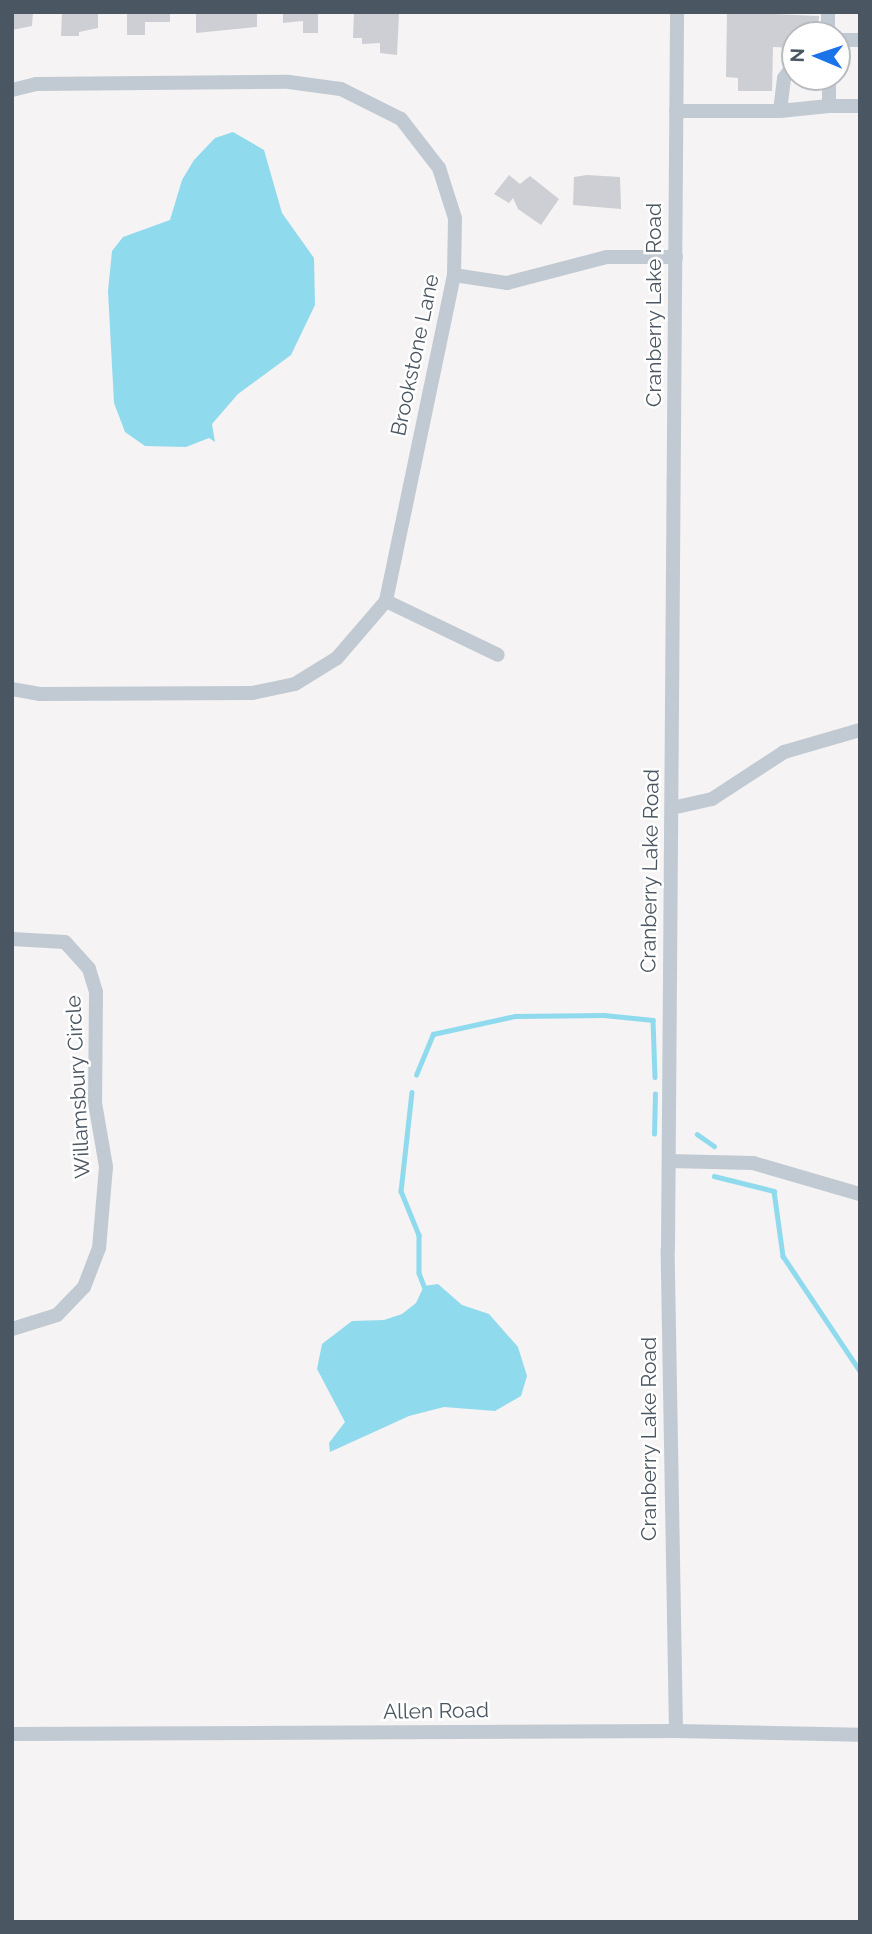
<!DOCTYPE html>
<style>
body{margin:0}
#map{position:relative;width:872px;height:1934px;overflow:hidden;background:#f5f3f3;font-family:Raleway,sans-serif}
div>[style]{position:absolute}
[style*='--x']{left:calc(var(--x)*1px);top:calc(var(--y)*1px);width:calc(var(--w)*1px);rotate:calc(var(--a)*1deg)}
.water>*{inset:0;background:#90daee}
.stream>*{height:4.5px;margin:-2.25px;padding:0 2.25px;transform-origin:2.25px;border-radius:2.25px;background:#90daee}
.building>*{inset:0;background:#cdcfd5}
.minor>*{height:14px;margin:-7px;padding:0 7px;transform-origin:7px;border-radius:7px;background:#c1cad2}
span{translate:-50% -50%;white-space:nowrap;text-align:center;line-height:1.15;-webkit-text-stroke:5px #fff;paint-order:stroke}
.street-label{font-size:21px;color:#4a5661}
.frame{position:absolute;inset:0;border:14px solid #4a5661;pointer-events:none}
.north{position:absolute;left:781px;top:21px;width:70px;height:70px;box-sizing:border-box;background:#fff;border:2px solid #b7bbc0;border-radius:50%;rotate:272deg;font-size:19px;font-weight:700;line-height:28px;text-align:center;color:#4a5661}
.north::after{content:'';display:block;margin:auto;width:24px;height:32px;background:#1a73e8;clip-path:polygon(50% 0,100% 100%,50% 72%,0 100%)}
</style>
<div id="map">
<div class="water">
<i style="clip-path:polygon(233px 132px,264px 150px,282px 213px,314px 258px,315px 305px,291px 355px,238px 394px,212px 424px,215px 442px,209px 438px,186px 447px,145px 446px,125px 432px,114px 403px,108px 291px,112px 251px,123px 237px,170px 220px,182px 180px,194px 160px,215px 138px)"></i>
<i style="clip-path:polygon(438px 1284px,462px 1305px,489px 1314px,518px 1347px,527px 1376px,521px 1396px,495px 1411px,444px 1407px,409px 1416px,330px 1452px,329px 1443px,345px 1422px,317px 1369px,322px 1344px,352px 1321px,384px 1320px,402px 1314px,416px 1303px,424px 1286px)"></i>
</div>
<div class="stream">
<i style="--x:416;--y:1075;--w:44;--a:-67.5"></i>
<i style="--x:433;--y:1034;--w:84;--a:-12.4"></i>
<i style="--x:515;--y:1016;--w:89;--a:-0.6"></i>
<i style="--x:604;--y:1015;--w:49;--a:5.8"></i>
<i style="--x:653;--y:1020;--w:57;--a:88"></i>
<i style="--x:412;--y:1092;--w:100;--a:96.3"></i>
<i style="--x:401;--y:1191;--w:48;--a:67.8"></i>
<i style="--x:419;--y:1235;--w:38;--a:90"></i>
<i style="--x:419;--y:1273;--w:14;--a:69"></i>
<i style="--x:654;--y:1134;--w:40;--a:-88.6"></i>
<i style="--x:697;--y:1134;--w:21;--a:35"></i>
<i style="--x:714;--y:1176;--w:62;--a:14"></i>
<i style="--x:774;--y:1191;--w:66;--a:82.1"></i>
<i style="--x:783;--y:1256;--w:138;--a:56.2"></i>
</div>
<div class="building">
<i style="clip-path:polygon(12px 12px,33px 12px,32px 26px,12px 30px)"></i>
<i style="clip-path:polygon(62px 12px,98px 12px,98px 28px,79px 32px,79px 36px,61px 36px)"></i>
<i style="clip-path:polygon(127px 12px,170px 12px,170px 22px,145px 22px,145px 35px,127px 35px)"></i>
<i style="clip-path:polygon(196px 12px,257px 12px,257px 27px,196px 33px)"></i>
<i style="clip-path:polygon(283px 12px,318px 12px,318px 33px,303px 33px,303px 21px,283px 23px)"></i>
<i style="clip-path:polygon(354px 12px,399px 13px,397px 55px,380px 53px,380px 43px,362px 44px,362px 38px,353px 38px)"></i>
<i style="clip-path:polygon(727px 12px,819px 16px,818px 35px,795px 35px,795px 48px,773px 47px,772px 91px,738px 91px,738px 78px,726px 77px)"></i>
<i style="clip-path:polygon(509px 175px,520px 184px,530px 176px,559px 199px,541px 225px,518px 209px,513px 198px,509px 203px,494px 194px)"></i>
<i style="clip-path:polygon(587px 175px,620px 177px,621px 209px,573px 205px,574px 177px)"></i>
</div>
<div class="minor">
<i style="--x:828;--y:12;--w:23;--a:90"></i>
<i style="--x:837;--y:40;--w:23;--a:0"></i>
<i style="--x:12;--y:90;--w:25;--a:-14"></i>
<i style="--x:36;--y:84;--w:253;--a:-0.5"></i>
<i style="--x:289;--y:82;--w:52;--a:7.7"></i>
<i style="--x:341;--y:89;--w:67;--a:26.6"></i>
<i style="--x:401;--y:119;--w:62;--a:52.2"></i>
<i style="--x:439;--y:168;--w:52;--a:72.3"></i>
<i style="--x:455;--y:218;--w:57;--a:91"></i>
<i style="--x:454;--y:275;--w:333;--a:101.8"></i>
<i style="--x:386;--y:601;--w:75;--a:130.7"></i>
<i style="--x:337;--y:658;--w:49;--a:148.2"></i>
<i style="--x:295;--y:684;--w:44;--a:168.2"></i>
<i style="--x:252;--y:693;--w:212;--a:179.7"></i>
<i style="--x:40;--y:694;--w:28;--a:-170"></i>
<i style="--x:829;--y:106;--w:31;--a:0"></i>
<i style="--x:676;--y:111;--w:104;--a:0"></i>
<i style="--x:780;--y:111;--w:49;--a:-5.8"></i>
<i style="--x:829;--y:106;--w:29;--a:-90"></i>
<i style="--x:780;--y:111;--w:33;--a:-83"></i>
<i style="--x:784;--y:78;--w:18;--a:-52"></i>
<i style="--x:454;--y:275;--w:54;--a:8.6"></i>
<i style="--x:507;--y:283;--w:103;--a:-14.6"></i>
<i style="--x:607;--y:257;--w:69;--a:0"></i>
<i style="--x:386;--y:601;--w:124;--a:25.7"></i>
<i style="--x:672;--y:808;--w:41;--a:-12.7"></i>
<i style="--x:712;--y:799;--w:86;--a:-33.1"></i>
<i style="--x:784;--y:752;--w:79;--a:-16.1"></i>
<i style="--x:12;--y:939;--w:53;--a:3.2"></i>
<i style="--x:65;--y:942;--w:36;--a:48"></i>
<i style="--x:89;--y:969;--w:24;--a:73"></i>
<i style="--x:96;--y:992;--w:111;--a:90.5"></i>
<i style="--x:95;--y:1103;--w:65;--a:80.2"></i>
<i style="--x:106;--y:1167;--w:81;--a:94.9"></i>
<i style="--x:99;--y:1248;--w:42;--a:111"></i>
<i style="--x:84;--y:1287;--w:39;--a:134"></i>
<i style="--x:57;--y:1315;--w:47;--a:162.7"></i>
<i style="--x:669;--y:1161;--w:84;--a:1.4"></i>
<i style="--x:753;--y:1163;--w:111;--a:16.2"></i>
<i style="--x:676;--y:1731;--w:482;--a:-91"></i>
<i style="--x:668;--y:1249;--w:1237;--a:-89.58"></i>
<i style="--x:12;--y:1734;--w:664;--a:-0.26"></i>
<i style="--x:676;--y:1731;--w:184;--a:1.2"></i>
</div>
<div class="street-label">
<span style="left:654px;top:305px;rotate:-90deg">Cranberry Lake Road</span>
<span style="left:415px;top:355px;rotate:-78deg">Brookstone Lane</span>
<span style="left:650px;top:871px;rotate:-89deg">Cranberry Lake Road</span>
<span style="left:78px;top:1087px;rotate:-93deg">Willamsbury Circle</span>
<span style="left:649px;top:1439px;rotate:-90deg">Cranberry Lake Road</span>
<span style="left:436px;top:1711px;rotate:-1deg">Allen Road</span>
</div>
<div class="frame"></div>
<div class="north">N</div>
</div>
